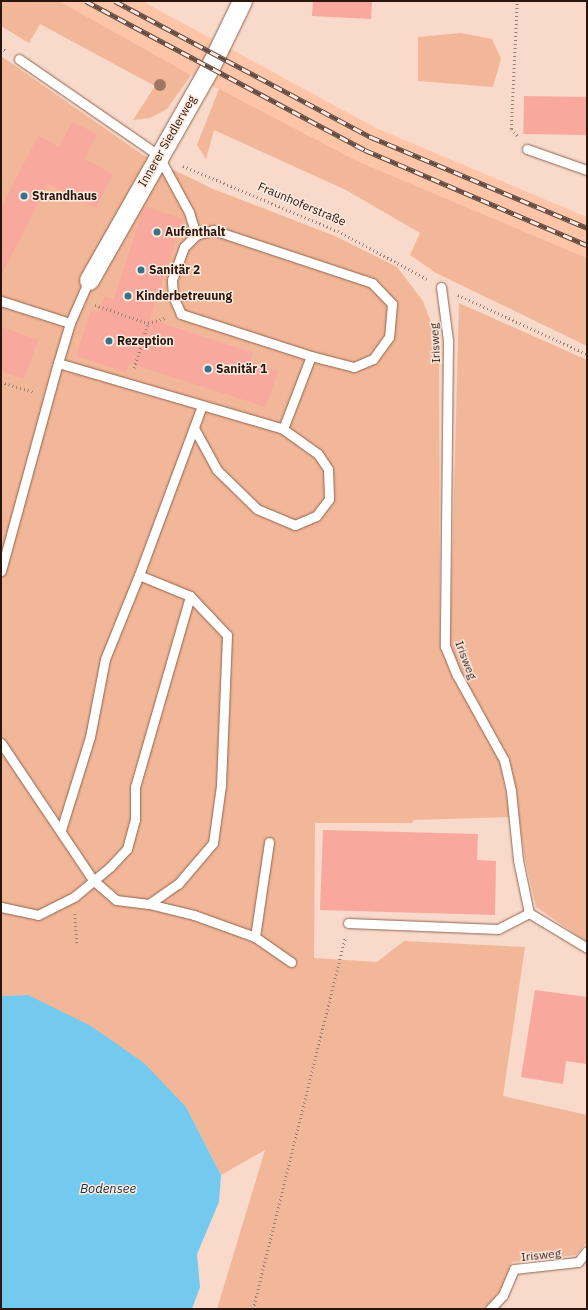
<!DOCTYPE html>
<meta charset="utf-8">
<style>
body{margin:0}
#map{position:relative;width:588px;height:1310px;overflow:hidden;background:#f8d9ca;font-family:"IBM Plex Sans",sans-serif}
div>[style]{position:absolute}
[style*='--x']{left:calc(var(--x)*1px);top:calc(var(--y)*1px);width:calc(var(--w)*1px);rotate:calc(var(--a)*1deg)}
.built>*{inset:0;background:#ffc5a8}
.green>*{inset:0;background:#f2b698}
.water>*{inset:0;background:#74c9ee}
.building>*{inset:0;background:#f9a89d;transform-origin:0 0}
.path>*{height:2.5px;margin-top:-1.25px;transform-origin:0;background:repeating-linear-gradient(90deg,#9a8174 0 1px,transparent 0 4px)}
.roads{filter:drop-shadow(0 0 1px #90644d) drop-shadow(0 0 1px #90644d)}
.service>*{height:9px;margin:-4.5px;padding:0 4.5px;transform-origin:4.5px;border-radius:4.5px;background:#fff}
.minor>*{height:19px;margin:-9.5px;padding:0 9.5px;transform-origin:9.5px;border-radius:9.5px;background:#fff}
.rail>*{height:4.5px;margin-top:-2.25px;transform-origin:0;background:repeating-linear-gradient(90deg,#fee9de 0 9px,#624c42 0 18px);box-sizing:border-box;border-block:1px solid #624c42}
.trees>*{width:12px;height:12px;margin:-6px;border-radius:50%;background:#9f7863}
.dots>*{width:11px;height:11px;translate:-50% -50%;box-sizing:border-box;border:2px solid #fee9de;border-radius:50%}
span{translate:-50% -50%;white-space:nowrap;text-align:center;line-height:1.15;-webkit-text-stroke:3px #fee9de;paint-order:stroke}
.street-label{font-size:12px;color:#29170e}
.poi-label{font-size:12px;color:#29170e;font-weight:700}
.left{translate:0 -50%;text-align:left}
.water-label{font-size:13px;color:#113848;font-style:italic}
.frame{position:absolute;inset:0;border:2px solid #29170e;pointer-events:none}
</style>
<div id="map">
<div class="built">
<i style="clip-path:polygon(59px 1px,142px 1px,376px 128px,587px 217px,587px 258px,357px 161px,191px 75px)"></i>
</div>
<div class="green">
<i style="clip-path:polygon(1px 1px,59px 1px,191px 75px,167px 109px,150px 118px,133px 120px,155px 86px,40px 24px,29px 43px,1px 26px)"></i>
<i style="clip-path:polygon(461px 33px,492px 39px,501px 59px,493px 87px,418px 81px,418px 37px)"></i>
<i style="clip-path:polygon(1px 56px,143px 155px,213px 189px,335px 236px,397px 267px,423px 301px,439px 344px,440px 646px,454px 679px,500px 761px,510px 817px,413px 820px,412px 823px,315px 823px,314px 958px,377px 962px,404px 941px,525px 947px,503px 1096px,587px 1115px,587px 1242px,576px 1255px,512px 1262px,500px 1292px,484px 1309px,217px 1309px,265px 1150px,221px 1175px,186px 1107px,28px 995px,1px 996px)"></i>
<i style="clip-path:polygon(219px 89px,357px 161px,587px 258px,587px 346px,436px 273px,410px 255px,420px 233px,346px 190px,214px 130px,206px 159px,197px 145px)"></i>
<i style="clip-path:polygon(459px 303px,587px 360px,587px 942px,536px 907px,525px 860px,515px 790px,460px 673px,450px 644px)"></i>
</div>
<div class="water">
<i style="clip-path:polygon(28px 995px,91px 1026px,144px 1063px,186px 1107px,221px 1175px,219px 1202px,197px 1254px,200px 1287px,192px 1309px,1px 1309px,1px 996px)"></i>
</div>
<div class="building">
<i style="clip-path:polygon(313px 1px,372px 1px,371px 19px,312px 16px)"></i>
<i style="left:524px;top:96px;width:63px;height:38px;rotate:1deg"></i>
<i style="clip-path:polygon(72px 122px,97px 134px,84px 159px,113px 174px,96px 208px,48px 184px,1px 276px,1px 208px,38px 136px,59px 147px)"></i>
<i style="clip-path:polygon(144px 206px,183px 219px,150px 319px,253px 353px,250px 362px,278px 371px,266px 407px,129px 363px,126px 372px,76px 356px,91px 310px,99px 313px,105px 296px,114px 299px)"></i>
<i style="clip-path:polygon(1px 327px,38px 340px,24px 379px,1px 371px)"></i>
<i style="clip-path:polygon(323px 830px,478px 834px,477px 860px,496px 861px,495px 915px,320px 910px)"></i>
<i style="clip-path:polygon(535px 990px,587px 997px,587px 1064px,566px 1061px,563px 1084px,521px 1077px)"></i>
</div>
<div class="path">
<i style="--x:1;--y:47;--w:6;--a:39"></i>
<i style="--x:517;--y:136;--w:9;--a:-131"></i>
<i style="--x:511;--y:129;--w:128;--a:-87.3"></i>
<i style="--x:183;--y:166;--w:168;--a:22.8"></i>
<i style="--x:338;--y:231;--w:101;--a:28.3"></i>
<i style="--x:458;--y:295;--w:142;--a:24.6"></i>
<i style="--x:95;--y:305;--w:56;--a:18.8"></i>
<i style="--x:148;--y:323;--w:18;--a:-16"></i>
<i style="--x:134;--y:368;--w:47;--a:-72.7"></i>
<i style="--x:1;--y:382;--w:34;--a:17"></i>
<i style="--x:75;--y:914;--w:30;--a:86"></i>
<i style="--x:253;--y:1309;--w:383;--a:-76.1"></i>
</div>
<div class="roads">
<div class="service">
<i style="--x:19;--y:59;--w:169;--a:34.6"></i>
<i style="--x:158;--y:155;--w:65;--a:61.5"></i>
<i style="--x:189;--y:212;--w:24;--a:73"></i>
<i style="--x:527;--y:149;--w:64;--a:19.3"></i>
<i style="--x:213;--y:230;--w:168;--a:18.4"></i>
<i style="--x:372;--y:283;--w:29;--a:46"></i>
<i style="--x:392;--y:304;--w:33;--a:95"></i>
<i style="--x:389;--y:337;--w:27;--a:126"></i>
<i style="--x:373;--y:359;--w:21;--a:157"></i>
<i style="--x:354;--y:367;--w:44;--a:-165.7"></i>
<i style="--x:311;--y:356;--w:137;--a:-162.1"></i>
<i style="--x:181;--y:314;--w:20;--a:-114"></i>
<i style="--x:173;--y:296;--w:16;--a:-94"></i>
<i style="--x:172;--y:280;--w:35;--a:-70"></i>
<i style="--x:184;--y:247;--w:17;--a:-45"></i>
<i style="--x:196;--y:235;--w:18;--a:-16"></i>
<i style="--x:441;--y:287;--w:53;--a:82.5"></i>
<i style="--x:448;--y:340;--w:306;--a:90.6"></i>
<i style="--x:445;--y:646;--w:31;--a:68"></i>
<i style="--x:457;--y:675;--w:97;--a:61.1"></i>
<i style="--x:504;--y:760;--w:32;--a:77"></i>
<i style="--x:511;--y:791;--w:69;--a:84.2"></i>
<i style="--x:518;--y:860;--w:54;--a:78.3"></i>
<i style="--x:529;--y:913;--w:68;--a:31.1"></i>
<i style="--x:1;--y:301;--w:72;--a:17.7"></i>
<i style="--x:58;--y:363;--w:234;--a:16.3"></i>
<i style="--x:283;--y:429;--w:43;--a:35.5"></i>
<i style="--x:318;--y:454;--w:18;--a:56"></i>
<i style="--x:328;--y:469;--w:30;--a:88"></i>
<i style="--x:329;--y:499;--w:21;--a:127"></i>
<i style="--x:316;--y:516;--w:23;--a:157"></i>
<i style="--x:295;--y:525;--w:41;--a:-157.2"></i>
<i style="--x:257;--y:509;--w:56;--a:-135.7"></i>
<i style="--x:217;--y:470;--w:48;--a:-118.7"></i>
<i style="--x:283;--y:429;--w:78;--a:-69"></i>
<i style="--x:1;--y:571;--w:216;--a:-74.7"></i>
<i style="--x:58;--y:363;--w:42;--a:-73.3"></i>
<i style="--x:70;--y:323;--w:47;--a:-66.2"></i>
<i style="--x:1;--y:743;--w:165;--a:56.1"></i>
<i style="--x:93;--y:880;--w:30;--a:41"></i>
<i style="--x:116;--y:900;--w:33;--a:7"></i>
<i style="--x:149;--y:904;--w:35;--a:-35"></i>
<i style="--x:178;--y:884;--w:54;--a:-49.5"></i>
<i style="--x:213;--y:843;--w:59;--a:-82.1"></i>
<i style="--x:221;--y:785;--w:150;--a:-87.7"></i>
<i style="--x:227;--y:635;--w:54;--a:-133.5"></i>
<i style="--x:190;--y:596;--w:55;--a:-157.6"></i>
<i style="--x:139;--y:575;--w:180;--a:-69.6"></i>
<i style="--x:61;--y:830;--w:97;--a:-72.7"></i>
<i style="--x:90;--y:737;--w:79;--a:-79.1"></i>
<i style="--x:105;--y:659;--w:91;--a:-68"></i>
<i style="--x:149;--y:904;--w:46;--a:13.7"></i>
<i style="--x:194;--y:915;--w:65;--a:19.8"></i>
<i style="--x:255;--y:937;--w:44;--a:34.8"></i>
<i style="--x:1;--y:907;--w:38;--a:12"></i>
<i style="--x:38;--y:915;--w:40;--a:-26.6"></i>
<i style="--x:74;--y:897;--w:47;--a:-39.8"></i>
<i style="--x:110;--y:867;--w:25;--a:-47"></i>
<i style="--x:127;--y:849;--w:30;--a:-75"></i>
<i style="--x:135;--y:820;--w:33;--a:-90"></i>
<i style="--x:135;--y:787;--w:199;--a:-73.9"></i>
<i style="--x:348;--y:923;--w:150;--a:2.3"></i>
<i style="--x:498;--y:929;--w:35;--a:-27"></i>
<i style="--x:255;--y:937;--w:96;--a:-81.6"></i>
<i style="--x:490;--y:1309;--w:19;--a:-47"></i>
<i style="--x:503;--y:1295;--w:28;--a:-67"></i>
<i style="--x:514;--y:1269;--w:64;--a:-6.2"></i>
<i style="--x:578;--y:1262;--w:14;--a:-51"></i>
</div>
<div class="minor">
<i style="--x:89;--y:280;--w:243;--a:-60.4"></i>
<i style="--x:209;--y:69;--w:76;--a:-64.1"></i>
</div>
</div>
<div class="rail">
<i style="--x:86;--y:1;--w:316;--a:28.1"></i>
<i style="--x:365;--y:150;--w:241;--a:23.2"></i>
<i style="--x:115;--y:1;--w:290;--a:28"></i>
<i style="--x:371;--y:137;--w:234;--a:22.8"></i>
</div>
<div class="trees">
<i style="left:160px;top:85px"></i>
</div>
<div class="dots">
<i style="left:24px;top:196px;background:#37718a"></i>
<i style="left:157px;top:232px;background:#37718a"></i>
<i style="left:141px;top:270px;background:#37718a"></i>
<i style="left:128px;top:296px;background:#37718a"></i>
<i style="left:109px;top:341px;background:#37718a"></i>
<i style="left:208px;top:369px;background:#37718a"></i>
</div>
<div class="street-label">
<span style="left:167px;top:141px;rotate:-60deg">Innerer Siedlerweg</span>
<span style="left:302px;top:204px;rotate:23deg">Fraunhoferstraße</span>
<span style="left:435px;top:343px;rotate:-93deg">Irisweg</span>
<span style="left:466px;top:660px;rotate:69deg">Irisweg</span>
<span style="left:541px;top:1255px;rotate:-6deg">Irisweg</span>
</div>
<div class="poi-label">
<span class="left" style="left:32px;top:196px">Strandhaus</span>
<span class="left" style="left:165px;top:232px">Aufenthalt</span>
<span class="left" style="left:149px;top:270px">Sanitär 2</span>
<span class="left" style="left:136px;top:296px">Kinderbetreuung</span>
<span class="left" style="left:117px;top:341px">Rezeption</span>
<span class="left" style="left:216px;top:369px">Sanitär 1</span>
</div>
<div class="water-label">
<span style="left:108px;top:1189px">Bodensee</span>
</div>
<div class="frame"></div>
</div>
